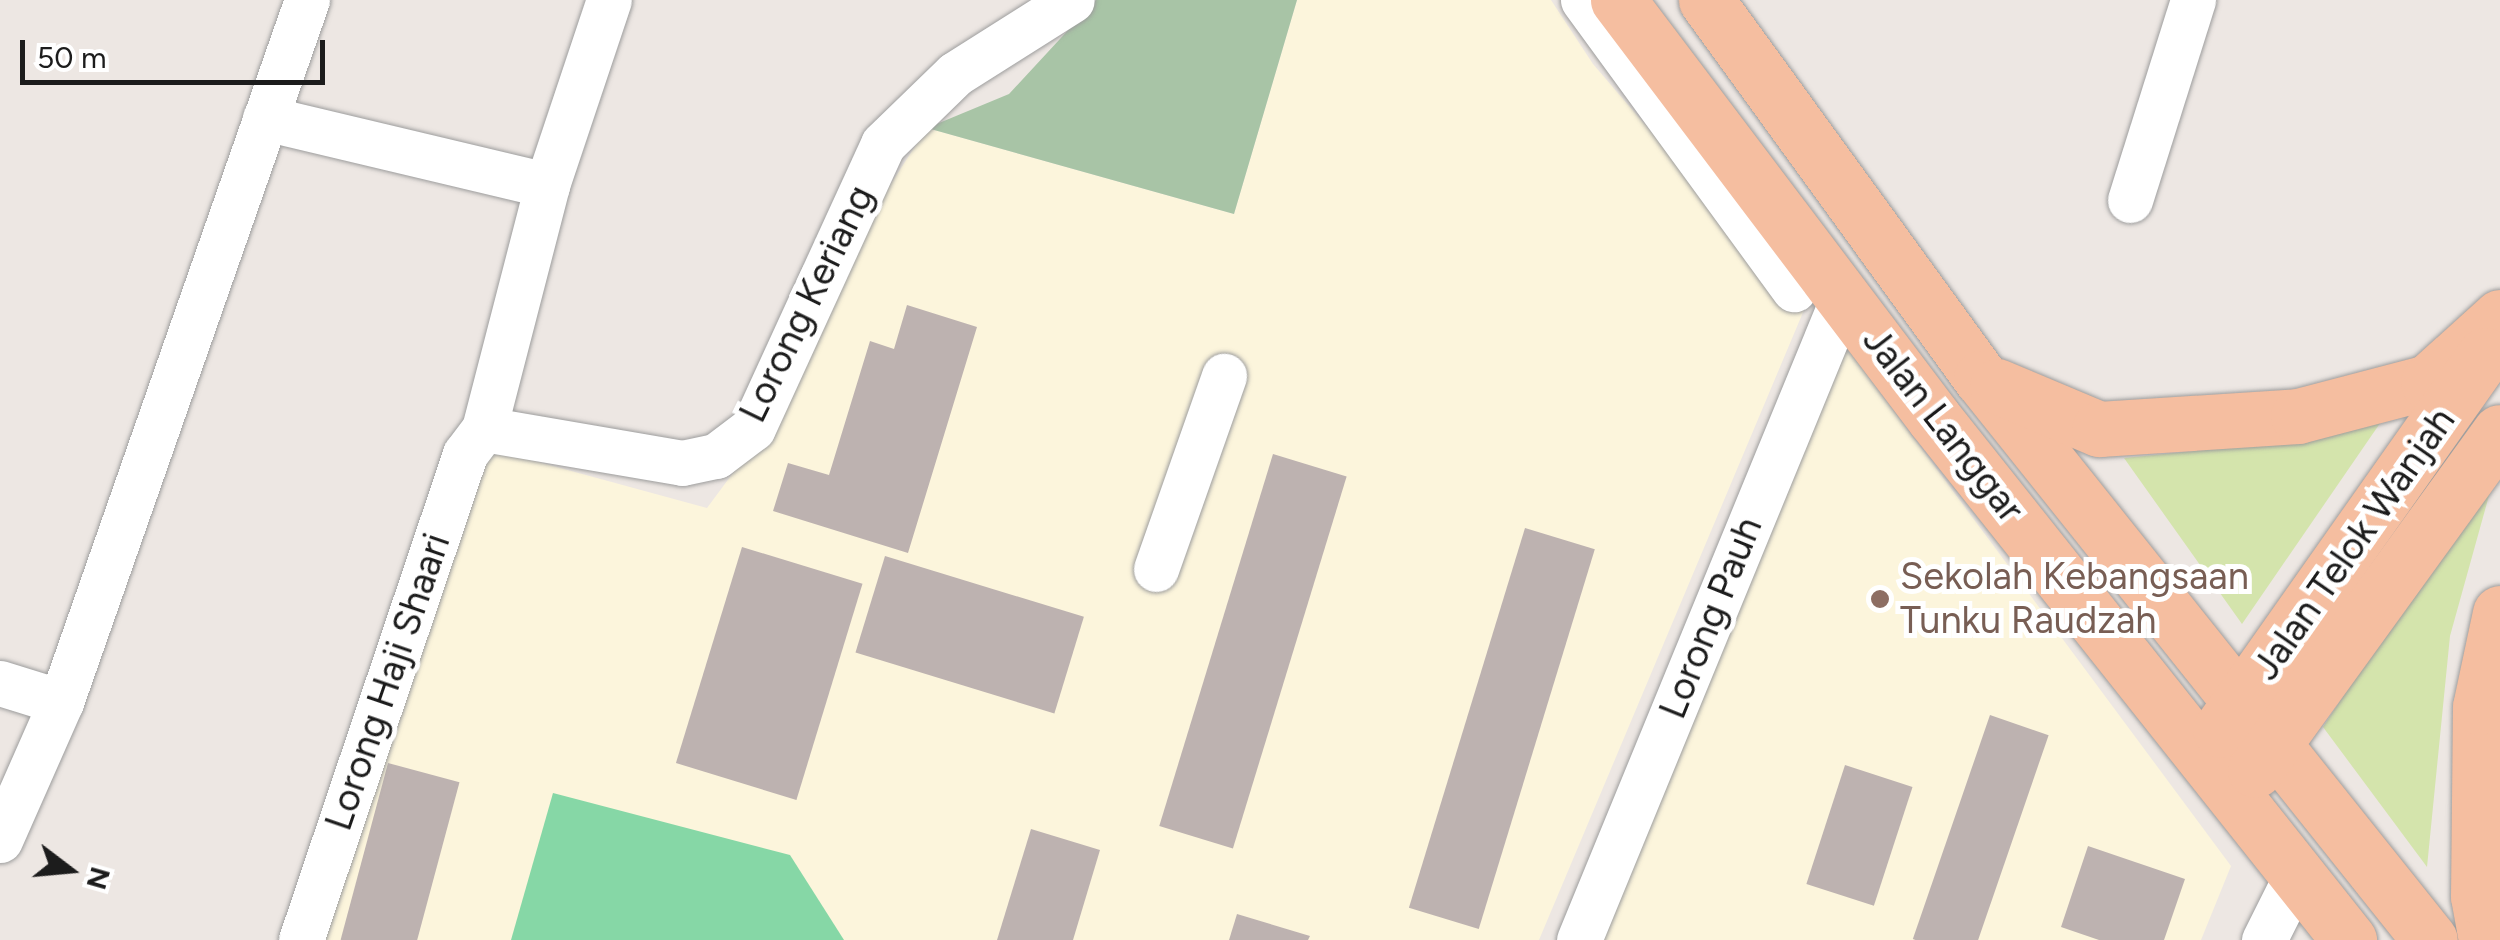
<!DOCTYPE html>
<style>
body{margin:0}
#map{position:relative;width:2500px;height:940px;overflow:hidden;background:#ede7e3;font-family:Figtree,sans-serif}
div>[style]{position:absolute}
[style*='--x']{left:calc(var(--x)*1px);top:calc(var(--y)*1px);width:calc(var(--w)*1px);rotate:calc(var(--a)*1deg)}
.education>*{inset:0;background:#fcf5dc}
.grass>*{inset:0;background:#d4e4ac}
.cemetery>*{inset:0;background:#a8c4a6}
.pitch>*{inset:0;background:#86d7a6}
.building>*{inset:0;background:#bdb2b0;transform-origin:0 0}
.roads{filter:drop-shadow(0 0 2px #9d9d9d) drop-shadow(0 0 2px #9d9d9d)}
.minor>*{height:45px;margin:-22.5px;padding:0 22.5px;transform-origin:22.5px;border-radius:22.5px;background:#fff}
.major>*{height:55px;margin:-27.5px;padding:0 27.5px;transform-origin:27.5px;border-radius:27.5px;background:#f5bea0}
.dots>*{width:28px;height:28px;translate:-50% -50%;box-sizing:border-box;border:5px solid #fff;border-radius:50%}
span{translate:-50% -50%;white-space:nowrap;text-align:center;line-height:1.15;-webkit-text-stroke:10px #fff;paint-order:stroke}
.street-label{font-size:38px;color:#1c1c1c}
.education-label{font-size:38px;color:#785e54}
.left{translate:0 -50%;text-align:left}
.north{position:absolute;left:20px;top:820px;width:100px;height:100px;-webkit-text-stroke:8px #fff;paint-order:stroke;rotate:106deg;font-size:28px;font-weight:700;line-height:40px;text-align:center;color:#1c1c1c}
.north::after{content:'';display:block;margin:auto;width:35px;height:45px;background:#1c1c1c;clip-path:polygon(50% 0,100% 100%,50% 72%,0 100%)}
.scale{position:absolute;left:20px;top:40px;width:305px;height:45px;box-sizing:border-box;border:5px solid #1c1c1c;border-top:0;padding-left:12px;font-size:30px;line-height:35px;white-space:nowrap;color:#1c1c1c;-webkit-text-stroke:8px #fff;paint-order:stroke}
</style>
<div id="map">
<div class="education">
<i style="clip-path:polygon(1297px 0,1551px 0,1593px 64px,1804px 310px,1539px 940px,312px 940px,472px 444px,707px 508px,750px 450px,864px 225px,927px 128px,1234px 214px)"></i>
<i style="clip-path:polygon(1835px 332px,2231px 866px,2201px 940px,1589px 940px)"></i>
</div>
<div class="grass">
<i style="clip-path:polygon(2385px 416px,2242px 624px,2124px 458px,2263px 444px)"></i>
<i style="clip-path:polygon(2500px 456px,2450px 636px,2427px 867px,2323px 727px)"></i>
</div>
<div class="cemetery">
<i style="clip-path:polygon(1096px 0,1297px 0,1234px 214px,927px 128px,1009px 94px)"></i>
</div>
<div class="pitch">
<i style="clip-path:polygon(553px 793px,790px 855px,844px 940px,511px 940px)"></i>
</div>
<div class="building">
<i style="clip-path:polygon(907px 305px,977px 327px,908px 553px,773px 511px,788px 463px,829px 475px,870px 341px,894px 349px)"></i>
<i style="left:1273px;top:454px;width:77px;height:389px;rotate:17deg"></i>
<i style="left:1525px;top:528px;width:73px;height:397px;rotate:17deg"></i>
<i style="left:742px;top:547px;width:126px;height:226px;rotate:17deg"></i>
<i style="left:885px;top:556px;width:208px;height:101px;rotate:17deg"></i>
<i style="left:1990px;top:715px;width:62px;height:237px;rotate:19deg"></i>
<i style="left:388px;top:763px;width:74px;height:183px;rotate:15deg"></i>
<i style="left:1845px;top:765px;width:71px;height:125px;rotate:18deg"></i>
<i style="clip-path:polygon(1031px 829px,1100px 850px,1073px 940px,997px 940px)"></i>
<i style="clip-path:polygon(2088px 846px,2185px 879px,2164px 940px,2099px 940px,2061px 927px)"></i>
<i style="clip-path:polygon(1237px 914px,1310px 936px,1308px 940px,1229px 940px)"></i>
</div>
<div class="roads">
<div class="minor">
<i style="--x:1583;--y:0;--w:358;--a:53.9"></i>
<i style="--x:265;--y:118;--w:290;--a:13.4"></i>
<i style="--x:2130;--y:200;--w:210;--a:-72.5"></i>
<i style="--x:484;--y:429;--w:201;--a:9.7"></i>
<i style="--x:682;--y:463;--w:35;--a:-12"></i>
<i style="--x:716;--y:456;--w:46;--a:-37.1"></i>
<i style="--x:753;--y:428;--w:312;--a:-65.4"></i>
<i style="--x:883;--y:144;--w:100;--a:-44.2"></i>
<i style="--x:955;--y:74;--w:138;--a:-32.3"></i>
<i style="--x:1156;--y:569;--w:205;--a:-70.6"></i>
<i style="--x:0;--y:683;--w:64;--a:17.3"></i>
<i style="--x:0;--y:840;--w:151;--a:-66.2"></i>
<i style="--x:61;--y:702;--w:744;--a:-70.69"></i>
<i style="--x:301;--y:940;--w:513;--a:-71.35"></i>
<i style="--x:465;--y:454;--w:31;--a:-53"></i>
<i style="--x:484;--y:429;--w:252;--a:-75.5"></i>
<i style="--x:547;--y:185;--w:195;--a:-71.5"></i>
<i style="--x:1579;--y:940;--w:697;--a:-67.66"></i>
<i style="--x:2264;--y:940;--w:76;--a:-63.4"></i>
</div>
<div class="major">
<i style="--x:1618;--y:0;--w:524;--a:52.91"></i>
<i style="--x:1934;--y:418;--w:667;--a:51.51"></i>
<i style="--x:1706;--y:0;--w:467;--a:54"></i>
<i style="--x:1981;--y:378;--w:719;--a:51.38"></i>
<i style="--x:1997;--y:386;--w:111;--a:22.9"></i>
<i style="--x:2099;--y:429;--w:199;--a:-3.7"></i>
<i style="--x:2298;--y:416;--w:134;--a:-14.7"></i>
<i style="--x:2428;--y:382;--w:97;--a:-42.1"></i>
<i style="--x:2220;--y:730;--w:459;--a:-54.8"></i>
<i style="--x:2255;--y:770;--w:417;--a:-54.1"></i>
<i style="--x:2486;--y:940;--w:45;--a:-100.3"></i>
<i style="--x:2478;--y:896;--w:189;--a:-89.4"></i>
<i style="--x:2480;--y:707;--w:96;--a:-78"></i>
</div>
</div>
<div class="dots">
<i style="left:1880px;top:599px;background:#8d6e63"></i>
</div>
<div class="street-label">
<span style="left:807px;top:304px;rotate:-64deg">Lorong Keriang</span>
<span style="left:1943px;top:425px;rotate:52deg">Jalan Langgar</span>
<span style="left:2354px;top:544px;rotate:-55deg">Jalan Telok Wanjah</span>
<span style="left:1711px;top:618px;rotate:-68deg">Lorong Pauh</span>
<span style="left:388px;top:682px;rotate:-71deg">Lorong Haji Shaari</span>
</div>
<div class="education-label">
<span class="left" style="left:1900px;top:599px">Sekolah Kebangsaan<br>Tunku Raudzah</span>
</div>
<div class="north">N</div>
<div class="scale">50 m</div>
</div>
